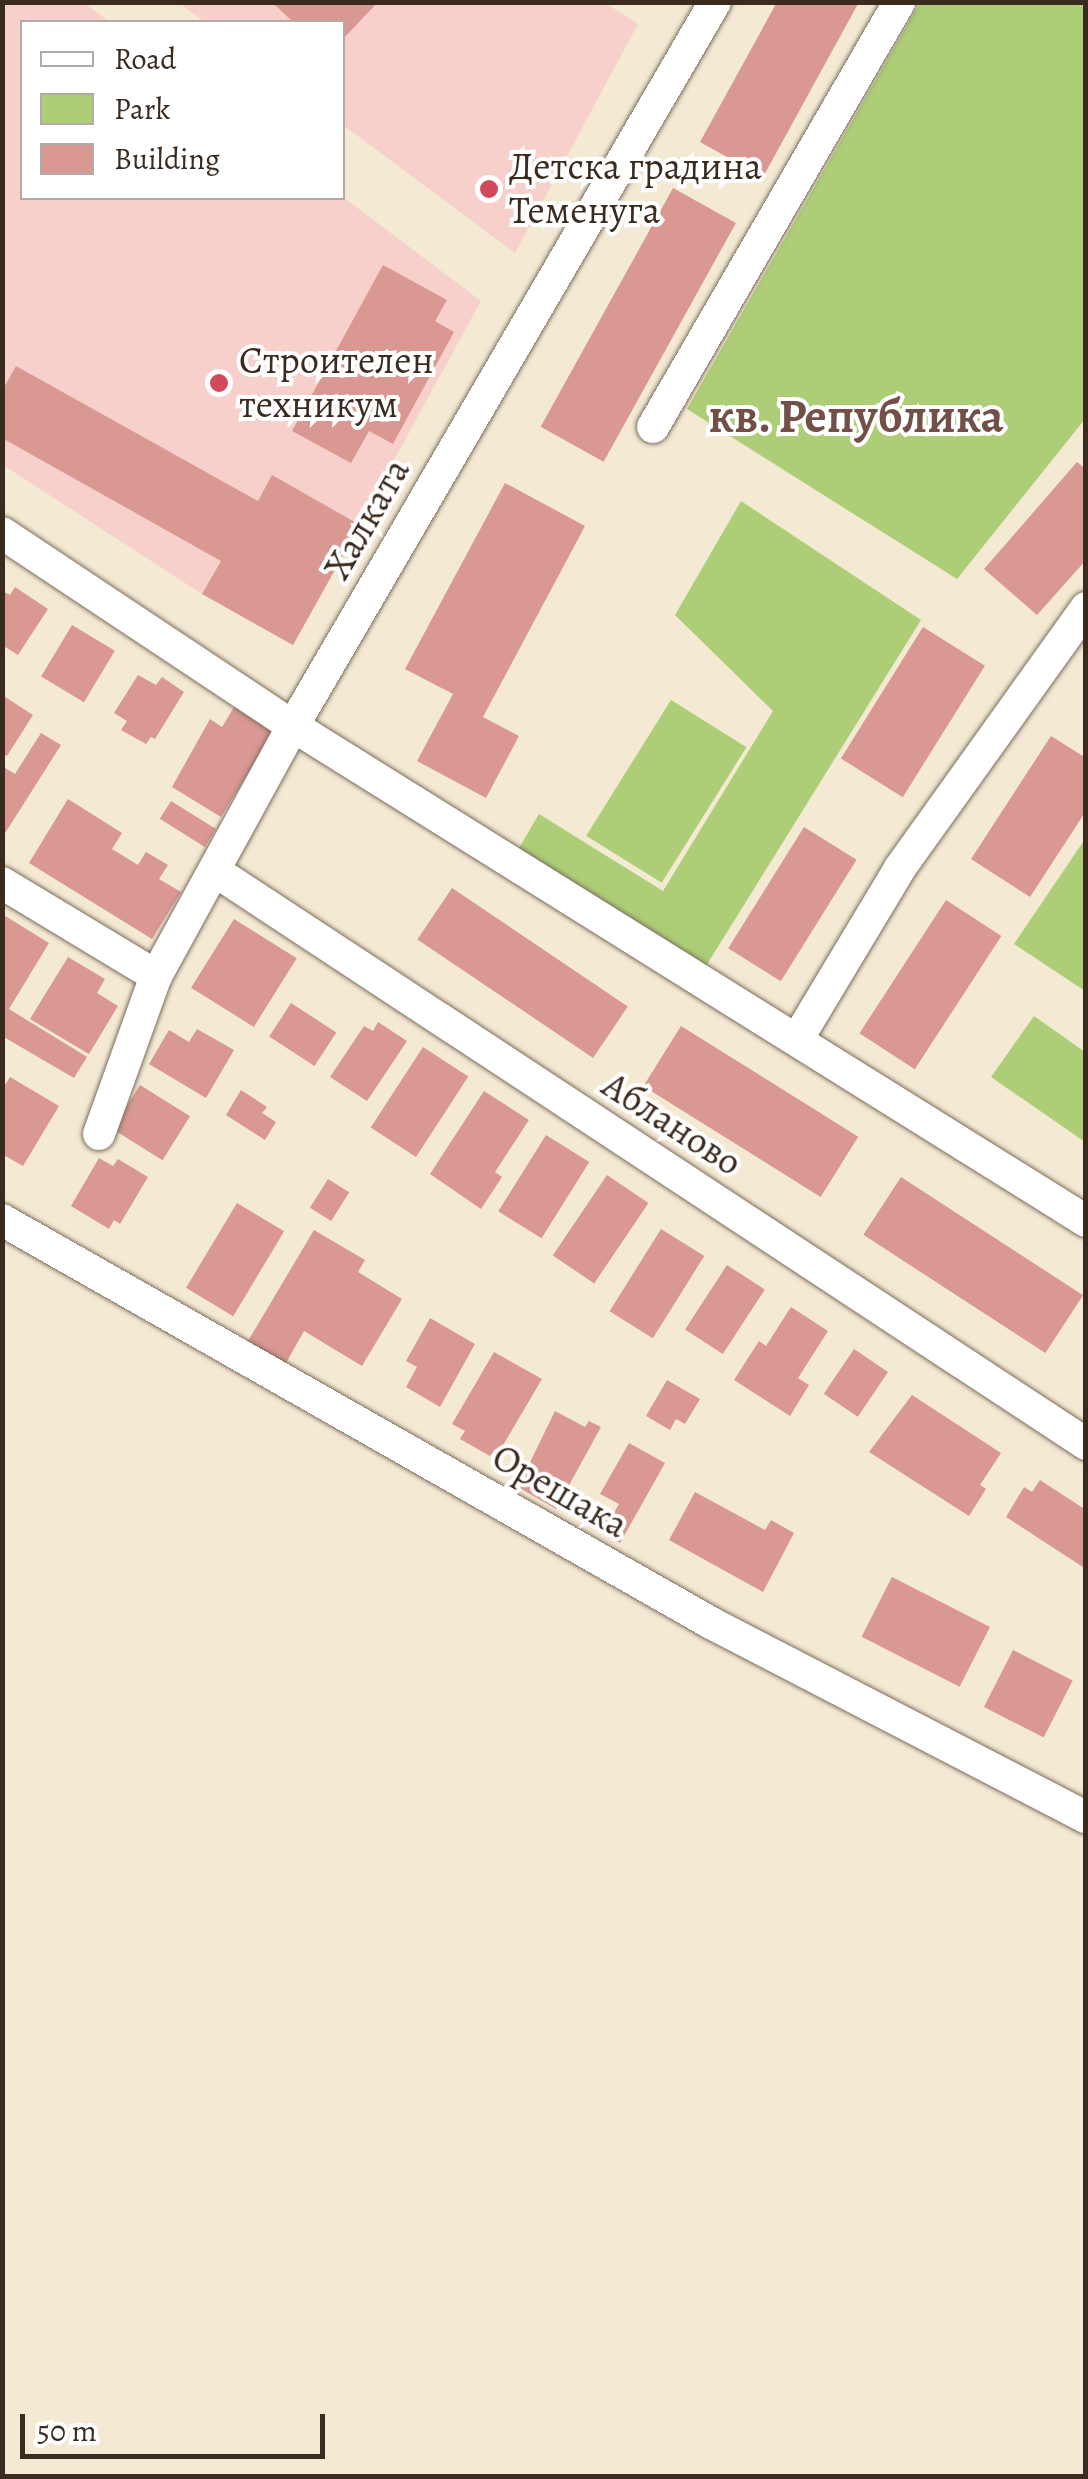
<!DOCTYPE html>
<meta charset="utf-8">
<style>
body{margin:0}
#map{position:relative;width:1088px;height:2479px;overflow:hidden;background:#f4e9d3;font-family:Alegreya,serif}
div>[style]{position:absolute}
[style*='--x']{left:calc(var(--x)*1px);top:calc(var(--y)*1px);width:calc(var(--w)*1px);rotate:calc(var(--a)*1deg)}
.built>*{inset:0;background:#f7d0cb}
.green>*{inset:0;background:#adce76;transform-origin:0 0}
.building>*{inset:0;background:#d99892;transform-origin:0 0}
.roads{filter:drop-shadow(0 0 2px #7c6d5d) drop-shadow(0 0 2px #7c6d5d)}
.street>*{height:32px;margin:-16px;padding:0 16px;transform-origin:16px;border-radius:16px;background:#fff}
.dots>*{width:28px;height:28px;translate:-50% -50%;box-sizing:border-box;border:5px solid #fff;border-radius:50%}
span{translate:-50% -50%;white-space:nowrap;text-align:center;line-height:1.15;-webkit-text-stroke:8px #fff;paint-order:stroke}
.poi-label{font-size:38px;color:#3b2a1e}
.left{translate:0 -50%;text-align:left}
.street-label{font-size:38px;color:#3b2a1e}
.district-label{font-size:48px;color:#725047;font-weight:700}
.frame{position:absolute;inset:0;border:5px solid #3b2a1e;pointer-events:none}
.legend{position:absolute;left:20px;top:20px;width:325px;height:180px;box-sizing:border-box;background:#fff;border:2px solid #b1aaa5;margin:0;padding:12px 18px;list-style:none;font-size:30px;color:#3b2a1e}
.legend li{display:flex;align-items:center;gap:20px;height:50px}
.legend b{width:50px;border:2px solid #b1aaa5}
.scale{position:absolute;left:20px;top:2414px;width:305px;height:45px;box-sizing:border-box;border:5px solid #3b2a1e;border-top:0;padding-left:12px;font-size:30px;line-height:35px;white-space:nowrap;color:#3b2a1e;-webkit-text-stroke:8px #fff;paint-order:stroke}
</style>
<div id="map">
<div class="built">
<i style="clip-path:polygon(604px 2px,638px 24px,515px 253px,343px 125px,342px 22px,205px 22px,179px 3px)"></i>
<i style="clip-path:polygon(2px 3px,84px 3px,110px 22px,22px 22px,22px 198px,343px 197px,481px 301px,293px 645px,202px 594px,3px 465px)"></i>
</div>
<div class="green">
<i style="clip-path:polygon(920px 3px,1085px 3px,1085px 419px,957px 579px,687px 409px)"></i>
<i style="clip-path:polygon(741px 501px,921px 620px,706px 966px,519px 848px,539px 814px,663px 891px,773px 711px,675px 615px)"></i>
<i style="left:671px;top:700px;width:89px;height:160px;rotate:32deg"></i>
<i style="clip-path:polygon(1085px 839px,1085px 991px,1014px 944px)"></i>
<i style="clip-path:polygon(1034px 1016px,1085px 1052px,1085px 1142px,991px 1077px)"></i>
</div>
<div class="building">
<i style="clip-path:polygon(272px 2px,378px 2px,342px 40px,342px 22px,293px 22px)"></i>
<i style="clip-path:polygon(777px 2px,859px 2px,763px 177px,700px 142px)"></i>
<i style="left:673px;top:188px;width:72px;height:273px;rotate:29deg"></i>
<i style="clip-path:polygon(383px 265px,447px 300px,435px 321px,454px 332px,393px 444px,369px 431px,351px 463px,292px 431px)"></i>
<i style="clip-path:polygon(16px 366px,258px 501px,272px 475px,360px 525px,293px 645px,202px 594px,221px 561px,2px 438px,2px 391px)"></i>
<i style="clip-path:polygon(1077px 462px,1086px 469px,1086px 560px,1037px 615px,984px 569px)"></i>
<i style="clip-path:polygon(505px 483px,585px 526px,483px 717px,519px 736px,486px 798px,417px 761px,453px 694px,405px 669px)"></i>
<i style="clip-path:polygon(15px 587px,48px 609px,18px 655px,2px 645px,2px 591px,10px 595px)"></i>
<i style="left:72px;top:625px;width:50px;height:60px;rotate:31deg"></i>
<i style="left:923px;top:627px;width:73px;height:155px;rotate:32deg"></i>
<i style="clip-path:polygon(138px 675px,156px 685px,162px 677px,184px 692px,155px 739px,151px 737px,146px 744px,121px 730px,127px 721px,114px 713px)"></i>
<i style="clip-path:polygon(2px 695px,33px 715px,7px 756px,2px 754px)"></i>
<i style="clip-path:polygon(239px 699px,279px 723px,221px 817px,172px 787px,210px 719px,222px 727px)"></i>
<i style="clip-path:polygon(41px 733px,61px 745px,2px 838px,2px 766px,15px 774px)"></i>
<i style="clip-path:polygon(1051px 736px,1086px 758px,1086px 811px,1030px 897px,971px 859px)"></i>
<i style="clip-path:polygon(68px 799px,122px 833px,112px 849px,138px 865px,146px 852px,168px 865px,159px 879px,181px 892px,152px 939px,29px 863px)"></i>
<i style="left:171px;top:801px;width:53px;height:21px;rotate:32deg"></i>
<i style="left:804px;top:827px;width:62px;height:143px;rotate:32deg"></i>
<i style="left:452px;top:888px;width:212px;height:62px;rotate:34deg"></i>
<i style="left:946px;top:900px;width:66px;height:159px;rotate:33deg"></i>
<i style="clip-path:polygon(2px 914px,49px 943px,9px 1009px,87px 1057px,74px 1078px,2px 1036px)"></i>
<i style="left:234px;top:919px;width:74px;height:81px;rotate:32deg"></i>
<i style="clip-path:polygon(68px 957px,105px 979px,97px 993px,118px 1006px,89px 1054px,30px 1019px)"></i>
<i style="left:291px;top:1003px;width:54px;height:40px;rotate:33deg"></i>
<i style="clip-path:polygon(378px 1022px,407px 1041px,367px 1101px,330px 1077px,364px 1026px,373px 1031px)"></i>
<i style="left:681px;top:1026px;width:209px;height:71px;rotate:32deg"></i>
<i style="clip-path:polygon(197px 1029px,234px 1050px,206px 1098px,149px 1064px,169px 1030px,189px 1042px)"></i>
<i style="left:423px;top:1047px;width:54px;height:96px;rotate:33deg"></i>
<i style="clip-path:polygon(10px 1077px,59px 1106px,23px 1166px,2px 1154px,2px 1090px)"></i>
<i style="left:140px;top:1085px;width:59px;height:52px;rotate:32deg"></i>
<i style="clip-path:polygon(241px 1090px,267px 1107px,262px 1113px,276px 1122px,265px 1140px,226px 1115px)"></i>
<i style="clip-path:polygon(484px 1091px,529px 1120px,495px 1172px,502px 1177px,481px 1209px,430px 1174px)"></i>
<i style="left:546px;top:1135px;width:51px;height:90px;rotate:32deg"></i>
<i style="clip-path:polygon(99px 1158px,113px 1166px,118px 1159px,148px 1177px,120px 1224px,114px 1220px,109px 1229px,71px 1206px)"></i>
<i style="left:607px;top:1175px;width:50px;height:97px;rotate:34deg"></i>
<i style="left:901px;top:1177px;width:217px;height:69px;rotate:33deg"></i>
<i style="left:328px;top:1179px;width:25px;height:34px;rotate:32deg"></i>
<i style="left:237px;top:1203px;width:55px;height:99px;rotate:31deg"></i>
<i style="left:661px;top:1229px;width:51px;height:97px;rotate:32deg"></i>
<i style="clip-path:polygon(314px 1230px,365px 1260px,358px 1272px,402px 1299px,362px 1366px,304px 1331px,286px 1363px,248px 1341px)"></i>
<i style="left:727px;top:1265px;width:45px;height:77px;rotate:33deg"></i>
<i style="clip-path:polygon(791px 1307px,828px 1331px,798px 1378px,809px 1385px,790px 1416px,734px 1380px,759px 1341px,766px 1346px)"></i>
<i style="clip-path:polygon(430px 1318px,475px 1344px,440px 1407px,406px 1387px,417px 1367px,406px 1361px)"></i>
<i style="left:854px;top:1349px;width:41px;height:54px;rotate:34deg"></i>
<i style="clip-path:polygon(494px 1352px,542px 1379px,499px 1452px,495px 1449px,490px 1456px,460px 1439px,465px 1431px,452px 1424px)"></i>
<i style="clip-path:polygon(667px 1380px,700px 1399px,685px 1424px,676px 1419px,670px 1430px,646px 1416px)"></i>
<i style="clip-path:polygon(912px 1395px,1001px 1453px,980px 1485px,986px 1489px,969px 1516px,869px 1452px)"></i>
<i style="clip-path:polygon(555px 1411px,585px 1427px,589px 1421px,601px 1427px,556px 1509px,518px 1487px)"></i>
<i style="clip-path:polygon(629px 1443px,665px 1463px,620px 1543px,583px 1522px,590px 1509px,610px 1520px,619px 1504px,600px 1494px)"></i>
<i style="clip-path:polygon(1040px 1480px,1086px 1510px,1086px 1569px,1006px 1517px,1024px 1487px,1032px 1492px)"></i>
<i style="clip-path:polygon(695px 1492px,765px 1530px,771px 1520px,794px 1533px,763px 1592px,669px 1540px)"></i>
<i style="left:892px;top:1577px;width:110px;height:67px;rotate:27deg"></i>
<i style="left:1013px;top:1650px;width:67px;height:64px;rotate:27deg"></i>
</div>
<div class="roads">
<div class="street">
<i style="--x:653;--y:427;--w:491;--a:-59.9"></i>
<i style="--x:2;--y:533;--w:349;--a:33.6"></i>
<i style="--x:293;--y:726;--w:935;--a:31.97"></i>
<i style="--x:215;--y:871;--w:1043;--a:33.34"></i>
<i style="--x:2;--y:883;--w:180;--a:31.1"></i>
<i style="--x:798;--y:1038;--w:198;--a:-59"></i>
<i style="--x:900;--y:868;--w:320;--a:-54.4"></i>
<i style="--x:99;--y:1134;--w:168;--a:-70.2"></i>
<i style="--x:156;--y:976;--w:285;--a:-61.3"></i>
<i style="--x:293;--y:726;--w:838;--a:-59.76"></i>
<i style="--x:2;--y:1220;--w:816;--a:29.61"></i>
<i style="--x:711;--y:1623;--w:422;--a:27.4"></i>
</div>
</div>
<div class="dots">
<i style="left:489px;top:189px;background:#d1495b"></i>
<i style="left:219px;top:383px;background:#d1495b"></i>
</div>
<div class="poi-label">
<span class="left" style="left:509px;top:189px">Детска градина<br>Теменуга</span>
<span class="left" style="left:239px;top:383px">Строителен<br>техникум</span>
</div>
<div class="street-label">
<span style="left:367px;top:519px;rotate:-60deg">Халката</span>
<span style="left:672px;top:1124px;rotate:33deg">Абланово</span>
<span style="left:560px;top:1491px;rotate:30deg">Орешака</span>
</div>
<div class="district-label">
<span style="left:856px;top:417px">кв. Република</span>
</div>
<div class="frame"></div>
<ul class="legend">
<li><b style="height:12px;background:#fff"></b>Road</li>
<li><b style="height:28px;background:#adce76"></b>Park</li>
<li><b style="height:28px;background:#d99892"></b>Building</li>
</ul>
<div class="scale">50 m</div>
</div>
